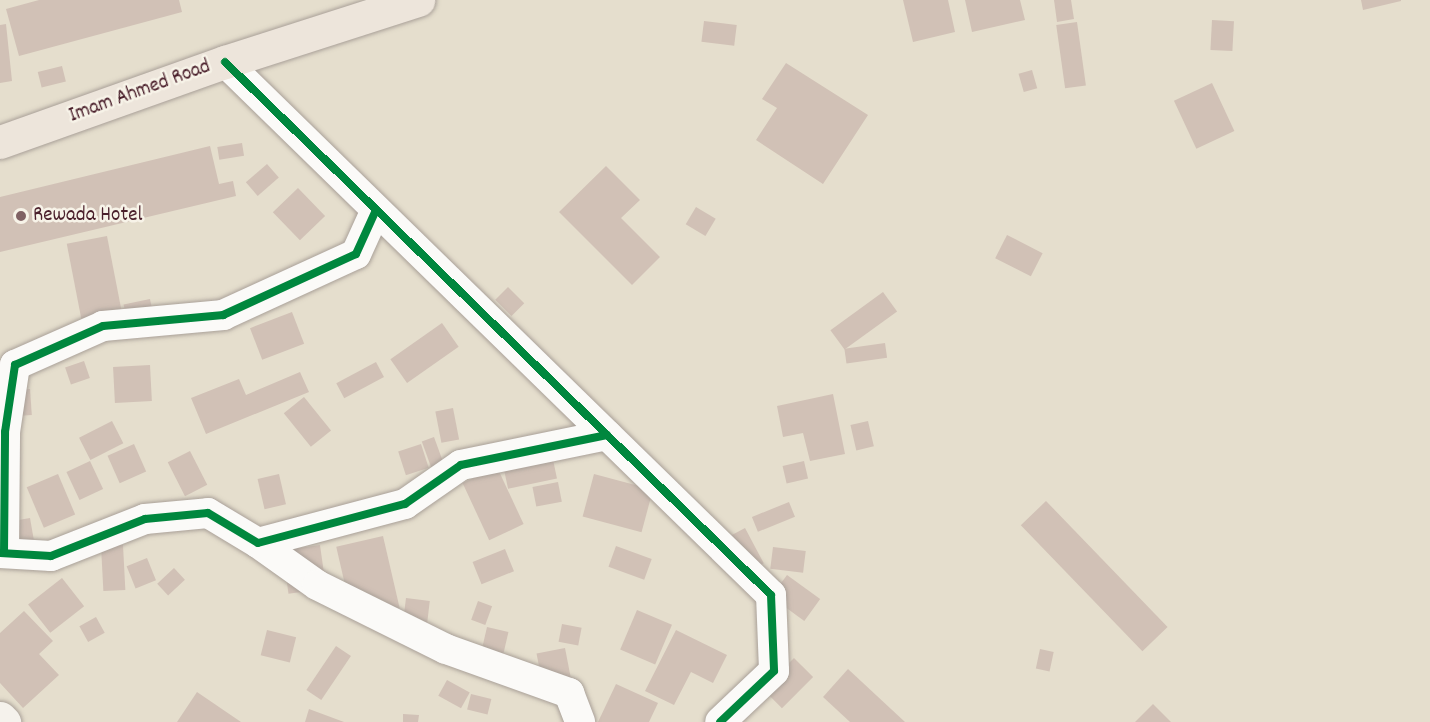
<!DOCTYPE html>
<style>
body{margin:0}
#map{position:relative;width:1430px;height:722px;overflow:hidden;background:#e5decd;font-family:Dekko,sans-serif}
div>[style]{position:absolute}
[style*='--x']{left:calc(var(--x)*1px);top:calc(var(--y)*1px);width:calc(var(--w)*1px);rotate:calc(var(--a)*1deg)}
.building>*{inset:0;background:#d1c1b6;transform-origin:0 0}
.roads{filter:drop-shadow(0 0 2px #a9a098) drop-shadow(0 0 2px #a9a098)}
.street>*{height:30px;margin:-15px;padding:0 15px;transform-origin:15px;border-radius:15px;background:#fbfaf8}
.secondary>*{height:33px;margin:-16.5px;padding:0 16.5px;transform-origin:16.5px;border-radius:16.5px;background:#f5f2ec}
.highway>*{height:33px;margin:-16.5px;padding:0 16.5px;transform-origin:16.5px;border-radius:16.5px;background:#ede5db}
.cycleway>*{height:8px;margin:-4px;padding:0 4px;transform-origin:4px;border-radius:4px;background:#00873e}
.dots>*{width:16px;height:16px;translate:-50% -50%;box-sizing:border-box;border:3px solid #f7f3e8;border-radius:50%}
span{translate:-50% -50%;white-space:nowrap;text-align:center;line-height:1.15;-webkit-text-stroke:5px #f7f3e8;paint-order:stroke}
.street-label{font-size:21px;color:#4a1f2b}
.poi-label{font-size:21px;color:#4a1f2b}
.left{translate:0 -50%;text-align:left}
</style>
<div id="map">
<div class="building">
<i style="clip-path:polygon(39px 0,179px 0,182px 12px,19px 56px,6px 9px)"></i>
<i style="clip-path:polygon(903px 0,948px 0,955px 32px,913px 42px)"></i>
<i style="clip-path:polygon(965px 0,1020px 0,1025px 20px,972px 32px)"></i>
<i style="clip-path:polygon(1054px 0,1071px 0,1074px 19px,1057px 22px)"></i>
<i style="clip-path:polygon(1361px 0,1401px 0,1401px 1px,1363px 10px)"></i>
<i style="left:1212px;top:20px;width:22px;height:30px;rotate:3deg"></i>
<i style="left:704px;top:21px;width:33px;height:21px;rotate:7deg"></i>
<i style="left:1077px;top:22px;width:64px;height:21px;rotate:82deg"></i>
<i style="clip-path:polygon(6px 24px,12px 81px,0 83px,0 25px)"></i>
<i style="clip-path:polygon(786px 63px,868px 115px,823px 184px,756px 140px,777px 108px,762px 99px)"></i>
<i style="left:62px;top:66px;width:16px;height:25px;rotate:76deg"></i>
<i style="left:1032px;top:70px;width:19px;height:14px;rotate:74deg"></i>
<i style="left:1212px;top:83px;width:53px;height:42px;rotate:65deg"></i>
<i style="left:242px;top:143px;width:13px;height:25px;rotate:81deg"></i>
<i style="clip-path:polygon(210px 146px,219px 184px,233px 181px,236px 196px,0 252px,0 197px)"></i>
<i style="left:267px;top:164px;width:18px;height:28px;rotate:49deg"></i>
<i style="clip-path:polygon(606px 166px,640px 200px,621px 218px,660px 257px,632px 285px,559px 212px)"></i>
<i style="left:298px;top:188px;width:39px;height:35px;rotate:46deg"></i>
<i style="left:696px;top:207px;width:23px;height:20px;rotate:31deg"></i>
<i style="left:1007px;top:235px;width:40px;height:26px;rotate:27deg"></i>
<i style="left:107px;top:236px;width:76px;height:41px;rotate:79deg"></i>
<i style="left:508px;top:287px;width:23px;height:18px;rotate:45deg"></i>
<i style="left:883px;top:292px;width:24px;height:65px;rotate:54deg"></i>
<i style="left:150px;top:299px;width:19px;height:27px;rotate:78deg"></i>
<i style="left:292px;top:312px;width:34px;height:45px;rotate:69deg"></i>
<i style="left:442px;top:323px;width:29px;height:63px;rotate:55deg"></i>
<i style="left:885px;top:343px;width:15px;height:41px;rotate:82deg"></i>
<i style="left:84px;top:361px;width:18px;height:20px;rotate:71deg"></i>
<i style="left:376px;top:362px;width:17px;height:45px;rotate:62deg"></i>
<i style="left:150px;top:365px;width:36px;height:37px;rotate:87deg"></i>
<i style="clip-path:polygon(300px 372px,309px 392px,206px 434px,191px 398px,239px 379px,246px 395px)"></i>
<i style="left:30px;top:389px;width:26px;height:19px;rotate:86deg"></i>
<i style="clip-path:polygon(833px 394px,845px 454px,810px 461px,803px 433px,783px 437px,777px 406px)"></i>
<i style="left:304px;top:397px;width:43px;height:26px;rotate:51deg"></i>
<i style="left:453px;top:408px;width:32px;height:18px;rotate:79deg"></i>
<i style="left:112px;top:421px;width:25px;height:37px;rotate:63deg"></i>
<i style="left:868px;top:421px;width:26px;height:18px;rotate:77deg"></i>
<i style="left:434px;top:437px;width:29px;height:13px;rotate:70deg"></i>
<i style="left:134px;top:444px;width:30px;height:29px;rotate:66deg"></i>
<i style="left:421px;top:444px;width:25px;height:24px;rotate:72deg"></i>
<i style="left:190px;top:451px;width:38px;height:25px;rotate:63deg"></i>
<i style="left:552px;top:455px;width:24px;height:50px;rotate:78deg"></i>
<i style="left:90px;top:461px;width:31px;height:26px;rotate:65deg"></i>
<i style="left:804px;top:461px;width:18px;height:22px;rotate:77deg"></i>
<i style="left:497px;top:467px;width:63px;height:38px;rotate:65deg"></i>
<i style="left:58px;top:474px;width:44px;height:34px;rotate:67deg"></i>
<i style="left:279px;top:474px;width:31px;height:22px;rotate:77deg"></i>
<i style="left:594px;top:474px;width:61px;height:44px;rotate:15deg"></i>
<i style="left:558px;top:482px;width:20px;height:26px;rotate:79deg"></i>
<i style="left:1046px;top:501px;width:175px;height:35px;rotate:46deg"></i>
<i style="left:789px;top:502px;width:16px;height:40px;rotate:68deg"></i>
<i style="left:30px;top:518px;width:22px;height:28px;rotate:80deg"></i>
<i style="left:745px;top:528px;width:40px;height:25px;rotate:62deg"></i>
<i style="left:383px;top:536px;width:74px;height:48px;rotate:77deg"></i>
<i style="left:123px;top:545px;width:45px;height:22px;rotate:87deg"></i>
<i style="left:320px;top:545px;width:44px;height:38px;rotate:82deg"></i>
<i style="left:616px;top:546px;width:38px;height:22px;rotate:20deg"></i>
<i style="left:773px;top:547px;width:33px;height:22px;rotate:7deg"></i>
<i style="left:505px;top:549px;width:24px;height:35px;rotate:68deg"></i>
<i style="left:147px;top:558px;width:24px;height:22px;rotate:68deg"></i>
<i style="left:174px;top:568px;width:16px;height:23px;rotate:47deg"></i>
<i style="left:787px;top:575px;width:41px;height:27px;rotate:36deg"></i>
<i style="left:62px;top:578px;width:36px;height:43px;rotate:52deg"></i>
<i style="left:406px;top:598px;width:24px;height:36px;rotate:7deg"></i>
<i style="left:478px;top:601px;width:15px;height:20px;rotate:20deg"></i>
<i style="left:637px;top:610px;width:38px;height:43px;rotate:23deg"></i>
<i style="clip-path:polygon(24px 611px,53px 641px,39px 654px,59px 675px,23px 708px,0 683px,0 633px)"></i>
<i style="left:96px;top:617px;width:18px;height:19px;rotate:61deg"></i>
<i style="left:562px;top:624px;width:20px;height:18px;rotate:11deg"></i>
<i style="left:487px;top:627px;width:22px;height:33px;rotate:13deg"></i>
<i style="left:267px;top:630px;width:30px;height:26px;rotate:14deg"></i>
<i style="clip-path:polygon(676px 630px,727px 655px,713px 683px,691px 672px,674px 705px,645px 691px)"></i>
<i style="left:336px;top:646px;width:18px;height:53px;rotate:34deg"></i>
<i style="left:565px;top:648px;width:42px;height:29px;rotate:79deg"></i>
<i style="left:1040px;top:649px;width:14px;height:20px;rotate:12deg"></i>
<i style="left:794px;top:658px;width:27px;height:44px;rotate:45deg"></i>
<i style="clip-path:polygon(848px 669px,905px 722px,850px 722px,823px 697px)"></i>
<i style="left:447px;top:680px;width:26px;height:18px;rotate:29deg"></i>
<i style="clip-path:polygon(616px 684px,658px 703px,649px 722px,598px 722px)"></i>
<i style="clip-path:polygon(197px 692px,241px 722px,177px 722px)"></i>
<i style="left:471px;top:694px;width:21px;height:16px;rotate:14deg"></i>
<i style="clip-path:polygon(1153px 704px,1171px 722px,1135px 722px)"></i>
<i style="clip-path:polygon(309px 709px,344px 722px,305px 722px)"></i>
<i style="clip-path:polygon(403px 714px,419px 715px,418px 722px,403px 722px)"></i>
</div>
<div class="roads">
<div class="street">
<i style="--x:225;--y:62;--w:763;--a:44.31"></i>
<i style="--x:771;--y:595;--w:76;--a:87.7"></i>
<i style="--x:774;--y:671;--w:74;--a:136.6"></i>
<i style="--x:258;--y:543;--w:72;--a:35.4"></i>
<i style="--x:317;--y:585;--w:144;--a:26.4"></i>
<i style="--x:446;--y:649;--w:131;--a:19.7"></i>
<i style="--x:569;--y:693;--w:31;--a:69"></i>
<i style="--x:0;--y:553;--w:51;--a:3.4"></i>
<i style="--x:51;--y:556;--w:101;--a:-21.5"></i>
<i style="--x:145;--y:519;--w:63;--a:-5.4"></i>
<i style="--x:208;--y:513;--w:58;--a:31"></i>
<i style="--x:258;--y:543;--w:152;--a:-14.9"></i>
<i style="--x:405;--y:504;--w:68;--a:-34.9"></i>
<i style="--x:461;--y:465;--w:149;--a:-11.6"></i>
<i style="--x:4;--y:553;--w:121;--a:-89.5"></i>
<i style="--x:5;--y:432;--w:68;--a:-81.5"></i>
<i style="--x:15;--y:365;--w:96;--a:-23.9"></i>
<i style="--x:103;--y:326;--w:121;--a:-5.2"></i>
<i style="--x:223;--y:315;--w:146;--a:-24.6"></i>
<i style="--x:356;--y:254;--w:48;--a:-65.6"></i>
</div>
<div class="secondary">
<i style="--x:0;--y:718;--w:6;--a:45"></i>
</div>
<div class="highway">
<i style="--x:0;--y:142;--w:239;--a:-19.6"></i>
<i style="--x:225;--y:62;--w:203;--a:-17.8"></i>
</div>
</div>
<div class="cycleway">
<i style="--x:225;--y:62;--w:763;--a:44.31"></i>
<i style="--x:771;--y:595;--w:76;--a:87.7"></i>
<i style="--x:774;--y:671;--w:74;--a:136.6"></i>
<i style="--x:0;--y:553;--w:51;--a:3.4"></i>
<i style="--x:51;--y:556;--w:101;--a:-21.5"></i>
<i style="--x:145;--y:519;--w:63;--a:-5.4"></i>
<i style="--x:208;--y:513;--w:58;--a:31"></i>
<i style="--x:258;--y:543;--w:152;--a:-14.9"></i>
<i style="--x:405;--y:504;--w:68;--a:-34.9"></i>
<i style="--x:461;--y:465;--w:149;--a:-11.6"></i>
<i style="--x:4;--y:553;--w:121;--a:-89.5"></i>
<i style="--x:5;--y:432;--w:68;--a:-81.5"></i>
<i style="--x:15;--y:365;--w:96;--a:-23.9"></i>
<i style="--x:103;--y:326;--w:121;--a:-5.2"></i>
<i style="--x:223;--y:315;--w:146;--a:-24.6"></i>
<i style="--x:356;--y:254;--w:48;--a:-65.6"></i>
</div>
<div class="dots">
<i style="left:21px;top:216px;background:#806264"></i>
</div>
<div class="street-label">
<span style="left:140px;top:92px;rotate:-20deg">Imam Ahmed Road</span>
</div>
<div class="poi-label">
<span class="left" style="left:33px;top:216px">Rewada Hotel</span>
</div>
</div>
